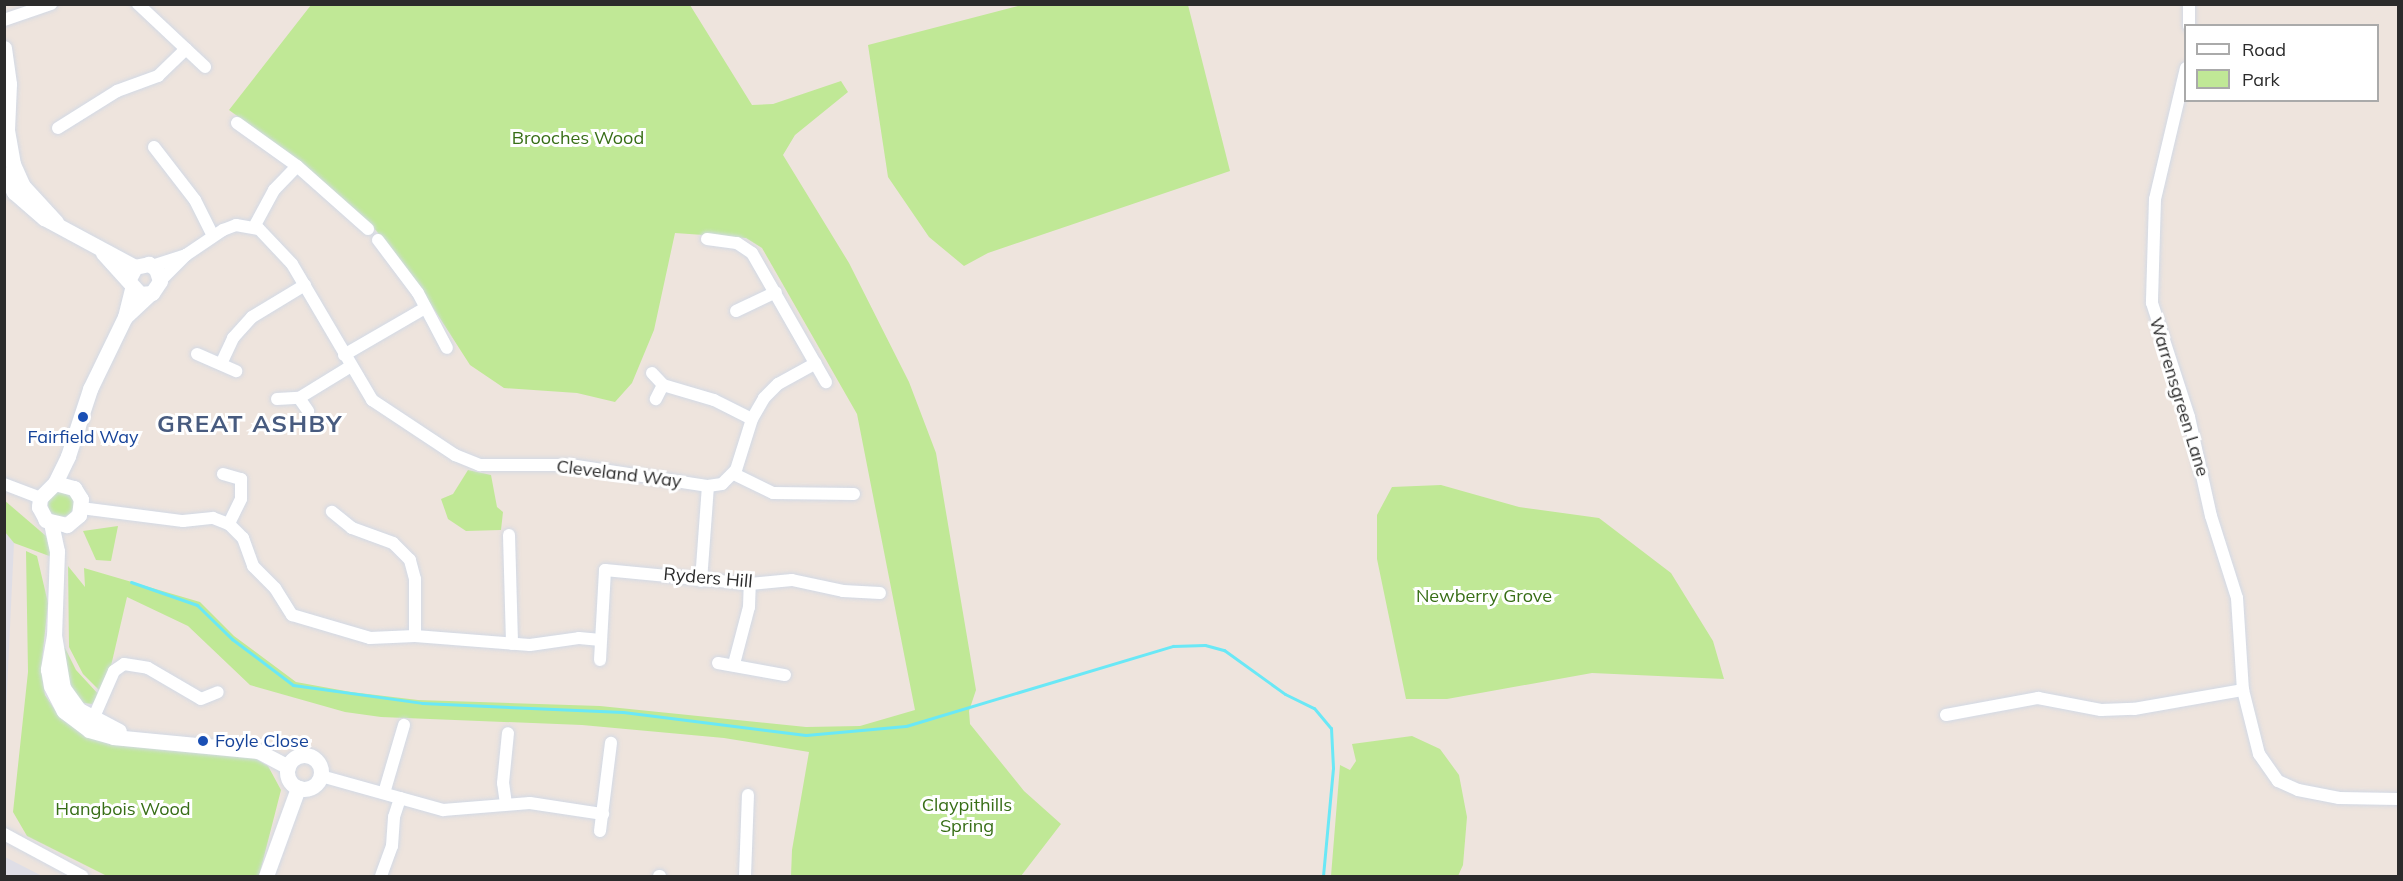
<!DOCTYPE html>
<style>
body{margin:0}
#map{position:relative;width:2403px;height:881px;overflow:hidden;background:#eee4dd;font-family:Mulish,sans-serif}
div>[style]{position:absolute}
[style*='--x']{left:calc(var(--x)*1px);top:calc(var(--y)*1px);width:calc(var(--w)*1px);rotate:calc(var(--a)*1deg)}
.industrial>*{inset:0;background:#dfdee6}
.green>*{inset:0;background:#c0e896}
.round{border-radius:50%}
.stream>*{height:3px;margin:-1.5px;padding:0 1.5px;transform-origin:1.5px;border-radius:1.5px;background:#6ae8f6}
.roads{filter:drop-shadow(0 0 2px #d2d9e5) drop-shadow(0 0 2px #d2d9e5)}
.minor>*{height:12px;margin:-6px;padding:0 6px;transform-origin:6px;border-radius:6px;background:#fff}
.tertiary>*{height:15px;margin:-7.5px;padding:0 7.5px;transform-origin:7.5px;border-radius:7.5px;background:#fff}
.tertiary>.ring{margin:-7.5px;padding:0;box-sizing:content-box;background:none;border:15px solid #fff;border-radius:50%}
.dots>*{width:16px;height:16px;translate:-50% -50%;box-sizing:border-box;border:3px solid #fff;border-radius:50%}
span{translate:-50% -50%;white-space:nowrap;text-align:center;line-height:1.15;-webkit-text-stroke:6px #fff;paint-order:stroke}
.park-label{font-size:18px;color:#376e16}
.street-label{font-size:18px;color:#2b2b2b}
.transit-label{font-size:18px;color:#164399}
.left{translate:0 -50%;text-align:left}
.district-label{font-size:24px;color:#485b7f;font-weight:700;letter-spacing:1.5px}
.frame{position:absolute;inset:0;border:6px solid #2b2b2b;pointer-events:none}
.legend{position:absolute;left:2184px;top:24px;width:195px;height:78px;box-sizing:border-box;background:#fff;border:2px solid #aaa;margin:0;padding:8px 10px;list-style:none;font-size:18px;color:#2b2b2b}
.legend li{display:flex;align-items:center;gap:12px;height:30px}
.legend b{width:30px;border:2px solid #aaa}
</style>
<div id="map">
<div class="industrial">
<i style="clip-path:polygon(5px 532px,14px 543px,5px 732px)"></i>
<i style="clip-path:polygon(4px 857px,5px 857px,42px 876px,5px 876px)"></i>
</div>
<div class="green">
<i style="clip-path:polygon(311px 5px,690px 5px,752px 105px,773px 104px,841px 81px,848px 92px,795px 135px,783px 155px,849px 263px,909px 382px,936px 453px,976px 690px,969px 711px,970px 724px,1024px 791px,1061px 824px,1021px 876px,791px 876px,792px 850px,809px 752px,724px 738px,582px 725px,381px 717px,345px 712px,250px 685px,188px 626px,127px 597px,111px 666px,100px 691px,83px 674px,69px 647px,68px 566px,85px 587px,84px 568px,200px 602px,234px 636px,296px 682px,351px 692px,418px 700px,600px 706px,806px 727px,860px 726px,915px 710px,857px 414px,762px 248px,746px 238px,675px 233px,654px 330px,632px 383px,615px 402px,577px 393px,504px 388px,470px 365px,416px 281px,374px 228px,302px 163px,229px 110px)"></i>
<i style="clip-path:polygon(1022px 5px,1188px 5px,1230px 171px,988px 253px,964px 266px,929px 237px,888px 177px,868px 45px)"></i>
<i style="clip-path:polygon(468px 470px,491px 475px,497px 507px,503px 512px,501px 530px,466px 531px,448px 519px,441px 499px,453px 494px)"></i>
<i style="clip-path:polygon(1441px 485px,1519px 507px,1599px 518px,1671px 573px,1713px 641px,1724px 679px,1592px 673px,1447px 699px,1406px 699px,1377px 559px,1377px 515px,1392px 487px)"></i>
<i class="round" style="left:48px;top:491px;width:26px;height:26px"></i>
<i style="clip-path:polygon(4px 500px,46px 536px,52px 557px,14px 543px,5px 532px)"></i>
<i style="clip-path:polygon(118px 526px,111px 561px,96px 560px,83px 531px)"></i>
<i style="clip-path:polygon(26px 551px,37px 556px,48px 603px,41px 670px,45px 695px,61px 719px,94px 739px,245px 753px,268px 766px,281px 790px,259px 876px,107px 876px,27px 836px,13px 812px,28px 672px)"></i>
<i style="clip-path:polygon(60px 648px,65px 648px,76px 670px,100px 696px,92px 704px,75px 702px)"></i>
<i style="clip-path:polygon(1412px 736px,1440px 749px,1459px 775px,1467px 817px,1463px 865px,1458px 876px,1331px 876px,1340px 765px,1350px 770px,1356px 761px,1352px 744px)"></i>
</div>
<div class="stream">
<i style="--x:131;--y:582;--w:70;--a:19.2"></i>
<i style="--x:197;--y:605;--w:49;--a:44.2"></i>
<i style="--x:232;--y:639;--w:76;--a:37"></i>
<i style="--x:293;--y:685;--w:130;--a:7.9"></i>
<i style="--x:422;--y:703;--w:201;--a:2.6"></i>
<i style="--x:623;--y:712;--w:184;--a:7.2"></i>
<i style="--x:806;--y:735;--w:100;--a:-5.1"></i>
<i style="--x:906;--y:726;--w:279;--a:-16.7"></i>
<i style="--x:1173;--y:646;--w:32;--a:-2"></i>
<i style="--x:1205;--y:645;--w:20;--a:15"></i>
<i style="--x:1224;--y:650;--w:75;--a:35.8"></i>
<i style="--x:1285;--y:694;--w:32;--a:26"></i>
<i style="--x:1314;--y:708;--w:26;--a:50"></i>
<i style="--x:1331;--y:728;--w:40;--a:87.1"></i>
<i style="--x:1333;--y:768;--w:108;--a:95.3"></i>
</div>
<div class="roads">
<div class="minor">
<i style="--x:138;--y:4;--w:92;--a:43.2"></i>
<i style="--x:2189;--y:4;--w:22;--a:90"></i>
<i style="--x:4;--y:20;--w:50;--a:-18.8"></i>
<i style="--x:2186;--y:68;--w:135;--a:103.3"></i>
<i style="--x:2155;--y:199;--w:104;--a:91.7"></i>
<i style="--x:2152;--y:303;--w:120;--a:72"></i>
<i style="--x:2189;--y:417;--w:101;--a:77.5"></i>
<i style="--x:2211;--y:516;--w:86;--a:72.4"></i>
<i style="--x:2237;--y:598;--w:92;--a:86.3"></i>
<i style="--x:2243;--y:690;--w:66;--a:76"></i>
<i style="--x:2259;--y:754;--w:33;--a:55"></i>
<i style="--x:2278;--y:781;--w:22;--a:24"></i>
<i style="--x:2298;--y:790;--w:42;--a:11"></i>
<i style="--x:2339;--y:798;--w:59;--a:1"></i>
<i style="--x:237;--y:123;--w:74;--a:35.6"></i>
<i style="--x:297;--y:166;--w:95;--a:41.6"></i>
<i style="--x:58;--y:128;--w:70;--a:-32.1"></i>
<i style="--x:117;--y:91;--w:44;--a:-20.1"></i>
<i style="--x:158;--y:76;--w:39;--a:-44"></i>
<i style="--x:154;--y:147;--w:67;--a:52.3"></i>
<i style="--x:195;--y:200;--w:40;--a:63.4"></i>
<i style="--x:254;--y:227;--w:42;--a:-61.6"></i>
<i style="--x:274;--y:190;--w:33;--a:-46"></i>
<i style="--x:707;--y:239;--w:30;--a:8"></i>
<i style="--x:737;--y:243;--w:18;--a:34"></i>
<i style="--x:752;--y:253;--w:149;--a:60.2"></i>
<i style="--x:378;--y:240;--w:66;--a:53"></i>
<i style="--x:418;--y:293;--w:62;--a:62.2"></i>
<i style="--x:152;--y:266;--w:36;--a:-18"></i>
<i style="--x:160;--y:281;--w:37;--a:-45"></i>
<i style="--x:186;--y:255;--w:45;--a:-34"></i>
<i style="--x:223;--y:230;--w:14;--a:-21"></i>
<i style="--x:236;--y:225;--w:23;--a:10"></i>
<i style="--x:259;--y:229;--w:48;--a:46.7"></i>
<i style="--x:292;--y:264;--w:158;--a:59.5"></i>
<i style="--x:372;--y:400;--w:100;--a:33.5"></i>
<i style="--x:455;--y:455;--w:27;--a:22"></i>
<i style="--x:480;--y:465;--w:90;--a:0"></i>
<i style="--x:570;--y:465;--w:140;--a:8.7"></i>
<i style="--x:708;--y:486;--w:14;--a:-8"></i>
<i style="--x:722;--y:484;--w:20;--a:-45"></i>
<i style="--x:736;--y:470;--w:53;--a:-72.6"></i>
<i style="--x:752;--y:419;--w:24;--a:-60"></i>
<i style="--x:764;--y:398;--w:20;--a:-45"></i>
<i style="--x:778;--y:384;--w:43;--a:-28.9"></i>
<i style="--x:736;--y:311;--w:44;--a:-25.4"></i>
<i style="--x:197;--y:354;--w:43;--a:23.6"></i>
<i style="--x:344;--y:355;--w:94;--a:-30.1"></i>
<i style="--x:221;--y:364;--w:29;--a:-65"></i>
<i style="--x:233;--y:338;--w:28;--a:-48"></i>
<i style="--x:252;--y:317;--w:62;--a:-31.1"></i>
<i style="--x:652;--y:373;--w:16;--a:47"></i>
<i style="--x:663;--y:385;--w:16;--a:117"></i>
<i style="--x:663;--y:385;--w:53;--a:16.4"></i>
<i style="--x:714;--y:400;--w:42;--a:26.6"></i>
<i style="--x:299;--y:398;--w:61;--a:-31.6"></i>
<i style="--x:277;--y:399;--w:22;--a:-3"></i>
<i style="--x:299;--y:398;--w:16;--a:55"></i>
<i style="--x:223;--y:474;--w:19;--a:16"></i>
<i style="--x:241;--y:479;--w:20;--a:90"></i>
<i style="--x:241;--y:499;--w:28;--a:116"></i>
<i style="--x:734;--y:474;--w:43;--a:26"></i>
<i style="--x:773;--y:493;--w:81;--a:0.7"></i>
<i style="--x:4;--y:484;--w:39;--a:21"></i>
<i style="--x:81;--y:508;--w:103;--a:7.3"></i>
<i style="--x:183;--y:521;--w:30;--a:-6"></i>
<i style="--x:213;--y:518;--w:17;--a:21"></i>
<i style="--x:229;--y:524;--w:20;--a:45"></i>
<i style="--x:243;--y:538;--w:30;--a:70"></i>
<i style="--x:253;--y:566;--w:31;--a:45"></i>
<i style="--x:275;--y:588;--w:32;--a:58"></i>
<i style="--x:292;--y:615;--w:81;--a:16.4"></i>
<i style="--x:370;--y:638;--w:45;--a:-2.5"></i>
<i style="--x:415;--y:636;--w:57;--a:-90"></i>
<i style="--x:415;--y:579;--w:20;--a:-105"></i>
<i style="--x:410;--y:560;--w:24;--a:-135"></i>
<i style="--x:393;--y:543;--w:44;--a:-159.9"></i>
<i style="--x:352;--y:528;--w:26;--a:-141"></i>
<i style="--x:509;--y:535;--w:109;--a:88.4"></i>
<i style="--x:701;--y:581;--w:95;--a:-85.8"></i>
<i style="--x:415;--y:636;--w:115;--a:4.5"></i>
<i style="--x:530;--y:645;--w:49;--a:-8.1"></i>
<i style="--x:579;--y:638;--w:22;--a:5"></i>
<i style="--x:600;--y:660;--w:90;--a:-86.8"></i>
<i style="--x:605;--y:570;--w:146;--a:5.5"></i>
<i style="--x:750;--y:584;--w:42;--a:-5.4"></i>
<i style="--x:792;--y:580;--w:52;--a:12.2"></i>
<i style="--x:843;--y:591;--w:37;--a:3"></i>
<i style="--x:718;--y:663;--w:68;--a:10.2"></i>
<i style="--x:734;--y:664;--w:59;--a:-75.3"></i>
<i style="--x:749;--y:607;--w:23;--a:-88"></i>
<i style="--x:1946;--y:715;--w:94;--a:-10.5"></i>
<i style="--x:2038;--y:698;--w:64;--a:10.8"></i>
<i style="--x:2101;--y:710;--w:33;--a:-2"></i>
<i style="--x:2134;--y:709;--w:111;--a:-9.9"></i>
<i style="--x:90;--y:726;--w:60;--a:-66.4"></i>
<i style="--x:114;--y:671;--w:12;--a:-35"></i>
<i style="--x:124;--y:664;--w:24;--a:9"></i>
<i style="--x:148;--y:668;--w:61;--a:30.3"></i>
<i style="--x:201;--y:699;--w:18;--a:-22"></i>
<i style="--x:321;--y:776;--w:127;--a:15.6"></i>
<i style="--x:443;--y:810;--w:87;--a:-4.6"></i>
<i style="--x:530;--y:803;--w:74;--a:8.6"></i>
<i style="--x:384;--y:793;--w:71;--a:-73.6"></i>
<i style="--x:506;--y:804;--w:21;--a:-98"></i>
<i style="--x:503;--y:783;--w:50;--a:-84.3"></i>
<i style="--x:600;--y:831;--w:89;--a:-82.9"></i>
<i style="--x:4;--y:834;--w:89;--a:28.3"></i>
<i style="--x:381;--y:876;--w:32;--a:-70"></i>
<i style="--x:392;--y:846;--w:29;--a:-86"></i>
<i style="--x:394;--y:817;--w:20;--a:-72"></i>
<i style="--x:659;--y:876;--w:1;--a:0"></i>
<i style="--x:745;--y:876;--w:81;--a:-87.9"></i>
</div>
<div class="tertiary">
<i style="--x:4;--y:48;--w:36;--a:82"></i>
<i style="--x:9;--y:84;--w:46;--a:92.5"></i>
<i style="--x:7;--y:130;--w:35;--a:80"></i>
<i style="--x:13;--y:164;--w:24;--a:66"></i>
<i style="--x:23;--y:186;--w:49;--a:47.5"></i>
<i style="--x:4;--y:174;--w:21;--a:61"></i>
<i style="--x:14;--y:192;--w:40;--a:41"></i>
<i style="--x:44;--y:218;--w:103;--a:28.3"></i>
<i style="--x:103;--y:253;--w:55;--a:47.9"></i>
<i style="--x:140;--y:294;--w:12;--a:-5"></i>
<i style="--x:152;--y:293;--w:14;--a:-56"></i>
<i style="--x:160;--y:281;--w:13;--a:-108"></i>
<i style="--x:156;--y:269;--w:9;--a:-144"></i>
<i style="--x:149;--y:264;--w:14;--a:168"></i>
<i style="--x:135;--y:267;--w:13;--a:117"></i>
<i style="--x:125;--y:317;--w:34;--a:-43"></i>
<i style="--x:55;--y:483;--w:20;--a:15"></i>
<i style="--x:74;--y:488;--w:13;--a:58"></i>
<i style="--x:81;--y:499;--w:16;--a:97"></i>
<i style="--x:79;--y:515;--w:16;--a:140"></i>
<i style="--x:67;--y:525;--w:22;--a:-167"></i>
<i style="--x:46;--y:520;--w:15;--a:-118"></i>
<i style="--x:39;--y:507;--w:9;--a:-84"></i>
<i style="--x:40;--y:498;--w:21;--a:-45"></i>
<i style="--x:55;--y:483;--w:30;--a:-64"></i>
<i style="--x:68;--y:456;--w:71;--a:-71.8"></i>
<i style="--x:90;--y:389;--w:80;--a:-64.1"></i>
<i style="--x:125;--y:317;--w:30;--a:-76"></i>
<i style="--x:51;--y:523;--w:29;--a:78"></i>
<i style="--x:57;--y:551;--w:84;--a:92"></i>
<i style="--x:54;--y:635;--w:54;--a:80.4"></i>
<i style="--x:63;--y:688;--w:27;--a:54"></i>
<i style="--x:79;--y:710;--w:45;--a:27.7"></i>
<i style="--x:54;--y:635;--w:35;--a:100"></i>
<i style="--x:48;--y:669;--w:17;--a:80"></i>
<i style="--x:51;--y:686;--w:28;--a:63"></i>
<i style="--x:64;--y:711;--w:31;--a:37"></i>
<i style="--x:89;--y:730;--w:25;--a:16"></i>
<i style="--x:113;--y:737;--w:146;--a:5.5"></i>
<i style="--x:258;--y:751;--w:34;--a:28"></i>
<i class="ring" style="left:287px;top:755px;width:19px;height:19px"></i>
<i style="--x:266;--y:876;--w:94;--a:-70"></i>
</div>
</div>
<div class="dots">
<i style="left:83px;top:417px;background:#1a4fb4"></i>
<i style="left:203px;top:741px;background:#1a4fb4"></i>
</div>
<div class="park-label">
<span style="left:578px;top:138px">Brooches Wood</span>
<span style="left:1484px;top:596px">Newberry Grove</span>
<span style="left:967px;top:816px">Claypithills<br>Spring</span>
<span style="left:123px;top:809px">Hangbois Wood</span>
</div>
<div class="street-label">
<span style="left:2179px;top:397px;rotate:73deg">Warrensgreen Lane</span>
<span style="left:619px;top:474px;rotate:7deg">Cleveland Way</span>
<span style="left:708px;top:578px;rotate:5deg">Ryders Hill</span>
</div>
<div class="transit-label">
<span style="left:83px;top:437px">Fairfield Way</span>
<span class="left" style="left:215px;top:741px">Foyle Close</span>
</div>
<div class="district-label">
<span style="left:250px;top:424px">GREAT ASHBY</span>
</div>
<div class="frame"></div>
<ul class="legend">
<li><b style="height:8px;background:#fff"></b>Road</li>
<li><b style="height:16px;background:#c0e896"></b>Park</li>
</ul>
</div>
